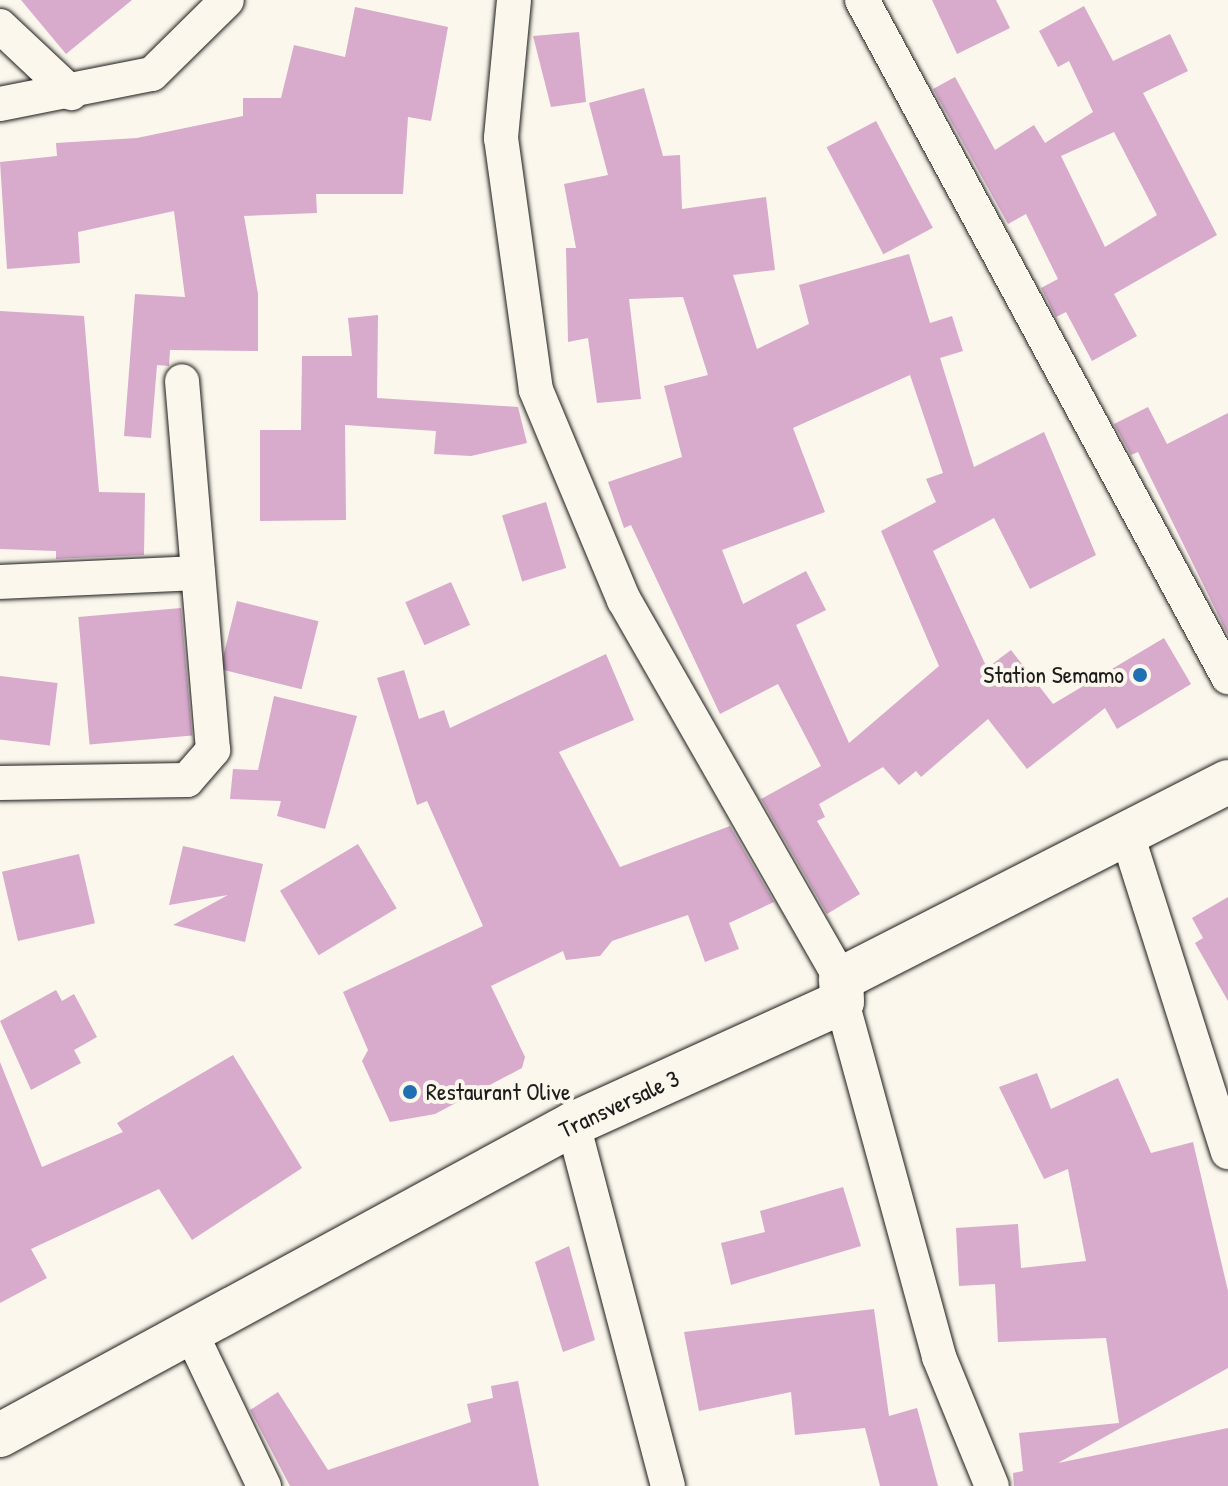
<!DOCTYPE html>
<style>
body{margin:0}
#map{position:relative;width:1228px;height:1486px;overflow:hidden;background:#fbf7ec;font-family:"Patrick Hand",sans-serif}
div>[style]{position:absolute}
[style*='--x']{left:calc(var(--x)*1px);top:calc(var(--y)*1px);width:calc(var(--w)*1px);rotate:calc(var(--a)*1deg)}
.building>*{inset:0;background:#d8aacc;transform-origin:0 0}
.roads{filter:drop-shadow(0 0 2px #1c1c1c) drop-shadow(0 0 2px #1c1c1c)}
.minor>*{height:34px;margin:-17px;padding:0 17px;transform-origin:17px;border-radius:17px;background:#fbf7ec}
.major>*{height:44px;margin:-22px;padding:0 22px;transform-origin:22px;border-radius:22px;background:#fbf7ec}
.dots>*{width:22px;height:22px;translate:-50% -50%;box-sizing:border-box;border:4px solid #fbf7ec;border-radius:50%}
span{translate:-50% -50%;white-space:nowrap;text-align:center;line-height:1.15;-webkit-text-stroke:8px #fbf7ec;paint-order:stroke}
.poi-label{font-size:24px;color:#1c1c1c}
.right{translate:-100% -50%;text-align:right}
.left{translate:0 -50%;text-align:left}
.street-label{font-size:24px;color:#1c1c1c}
</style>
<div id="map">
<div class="building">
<i style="clip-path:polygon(21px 0,132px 0,66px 54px)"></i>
<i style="clip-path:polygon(932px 0,996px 0,1010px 28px,957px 54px)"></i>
<i style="clip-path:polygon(evenodd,1084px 6px,1113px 61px,1170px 34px,1188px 71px,1143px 93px,1217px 235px,1114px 294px,1137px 336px,1092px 361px,1066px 312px,1056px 317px,1041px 288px,1058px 279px,1026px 214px,1008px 224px,933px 89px,955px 77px,995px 150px,1034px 125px,1045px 143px,1093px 112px,1069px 61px,1058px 67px,1039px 31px,1084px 6px,1114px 132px,1157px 215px,1105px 247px,1061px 156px,1114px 132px)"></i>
<i style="clip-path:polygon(355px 7px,448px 27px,431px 121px,408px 117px,403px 194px,316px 194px,317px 213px,244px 216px,258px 294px,258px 351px,170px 350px,169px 366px,157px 365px,151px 438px,124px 436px,135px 294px,185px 297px,174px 211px,78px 232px,80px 263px,7px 269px,0 162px,57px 156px,56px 143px,137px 138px,243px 116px,243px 98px,281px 98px,294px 45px,345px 57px)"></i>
<i style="clip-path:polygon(579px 32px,586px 102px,551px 107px,533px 36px)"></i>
<i style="clip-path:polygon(evenodd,644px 88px,663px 156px,680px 155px,682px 209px,766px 197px,775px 270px,733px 275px,757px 349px,809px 324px,799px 285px,909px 254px,930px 323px,952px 316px,963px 351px,940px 358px,974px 467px,1044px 432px,1096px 555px,1030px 589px,994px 518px,933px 551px,987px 668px,1011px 650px,1053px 704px,1164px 638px,1191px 684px,1117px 729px,1105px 708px,1027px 769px,988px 719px,921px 777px,916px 771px,899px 785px,883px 767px,819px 804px,825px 817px,817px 821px,860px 894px,827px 914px,761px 799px,821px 766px,778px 684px,720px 714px,631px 525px,624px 528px,608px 482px,682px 457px,664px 386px,708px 375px,683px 297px,629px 299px,641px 399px,597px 403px,588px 338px,568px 342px,566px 248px,576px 248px,564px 184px,608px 175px,589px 103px,644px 88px,910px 375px,943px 473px,926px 479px,936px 502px,881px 531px,939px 666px,849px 743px,796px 625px,826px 610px,806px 571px,743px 604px,722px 550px,825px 512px,793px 428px,910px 375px)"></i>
<i style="left:876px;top:121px;width:121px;height:56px;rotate:62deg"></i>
<i style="clip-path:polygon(0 311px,84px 316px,99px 492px,145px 493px,144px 555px,56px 559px,56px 551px,0 549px)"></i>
<i style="clip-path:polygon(378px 315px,377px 398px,518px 407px,527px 443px,471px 456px,434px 454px,436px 431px,345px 425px,346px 520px,260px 521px,260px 430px,301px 430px,302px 356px,352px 356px,348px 318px)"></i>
<i style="clip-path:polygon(1148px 407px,1167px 444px,1228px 413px,1228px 635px,1138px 452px,1131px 455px,1114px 424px)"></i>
<i style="left:546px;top:502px;width:69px;height:46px;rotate:73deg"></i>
<i style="left:451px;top:582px;width:47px;height:50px;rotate:66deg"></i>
<i style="left:237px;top:601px;width:84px;height:70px;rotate:14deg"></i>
<i style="left:181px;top:608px;width:128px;height:103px;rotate:85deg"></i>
<i style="clip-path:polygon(606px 654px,634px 720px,559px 752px,620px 867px,730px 826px,774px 902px,729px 923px,739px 949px,705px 962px,688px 915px,612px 941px,600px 956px,566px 960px,563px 951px,491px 986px,525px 1057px,522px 1068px,435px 1114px,390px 1122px,362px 1061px,368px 1050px,343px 992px,483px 926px,427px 801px,417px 805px,377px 678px,404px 670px,419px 719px,444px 710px,450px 728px)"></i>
<i style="left:0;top:676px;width:58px;height:63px;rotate:7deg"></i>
<i style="clip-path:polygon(274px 696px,357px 716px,325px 829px,277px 816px,281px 801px,230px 799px,233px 769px,258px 770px)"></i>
<i style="left:358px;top:844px;width:75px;height:91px;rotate:59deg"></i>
<i style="clip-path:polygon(183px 846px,263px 864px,245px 942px,173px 925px,228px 895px,169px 905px)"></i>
<i style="left:79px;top:854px;width:71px;height:79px;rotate:77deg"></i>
<i style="clip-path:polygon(1228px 897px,1228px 1001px,1195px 943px,1203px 938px,1192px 918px)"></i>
<i style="clip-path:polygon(56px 990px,62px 1001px,74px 994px,97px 1037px,74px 1050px,81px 1063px,31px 1090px,0 1021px)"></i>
<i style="clip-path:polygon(233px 1055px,302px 1168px,192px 1240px,159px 1189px,31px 1249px,47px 1278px,0 1303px,0 1062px,42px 1167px,123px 1132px,117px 1123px)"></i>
<i style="clip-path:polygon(1037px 1073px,1051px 1109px,1118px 1078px,1151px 1153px,1193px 1142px,1228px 1291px,1228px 1368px,1058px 1463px,1228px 1428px,1228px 1486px,1014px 1486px,1013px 1473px,1023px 1471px,1019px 1433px,1119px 1423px,1106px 1338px,998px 1342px,995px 1284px,959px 1286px,956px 1228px,1018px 1224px,1021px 1268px,1086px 1261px,1068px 1169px,1044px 1179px,999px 1087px)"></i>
<i style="clip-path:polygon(843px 1187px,861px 1246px,731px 1285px,721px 1243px,765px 1232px,760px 1211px)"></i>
<i style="clip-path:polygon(569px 1246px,595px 1340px,563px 1352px,535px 1262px)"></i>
<i style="clip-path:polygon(874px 1309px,889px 1416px,917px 1408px,938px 1486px,880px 1486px,865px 1428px,795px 1435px,791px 1392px,699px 1411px,684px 1332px)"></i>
<i style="clip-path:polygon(518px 1381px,539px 1486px,290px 1486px,250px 1410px,278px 1392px,328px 1470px,471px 1422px,467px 1404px,493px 1398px,491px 1386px)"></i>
</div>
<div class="roads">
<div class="minor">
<i style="--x:514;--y:0;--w:139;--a:95.4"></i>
<i style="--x:501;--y:138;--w:254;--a:82.1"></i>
<i style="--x:536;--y:390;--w:228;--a:67.3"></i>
<i style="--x:624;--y:600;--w:437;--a:60.2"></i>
<i style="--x:862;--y:0;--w:770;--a:61.6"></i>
<i style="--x:0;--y:26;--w:98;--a:43.3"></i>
<i style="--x:0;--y:104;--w:155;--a:-11.2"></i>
<i style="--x:152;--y:74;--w:105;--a:-44.6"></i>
<i style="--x:0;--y:582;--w:198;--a:-2.6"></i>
<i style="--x:0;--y:783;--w:187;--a:-0.9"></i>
<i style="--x:187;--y:780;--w:40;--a:-49"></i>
<i style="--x:213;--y:750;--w:370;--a:-94.8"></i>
<i style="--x:1126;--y:831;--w:337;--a:72.4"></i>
<i style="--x:842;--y:1002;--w:368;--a:74.7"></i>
<i style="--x:939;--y:1357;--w:139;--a:67.7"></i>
<i style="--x:573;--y:1124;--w:374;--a:75.3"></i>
<i style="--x:190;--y:1331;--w:172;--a:64.5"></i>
</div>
<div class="major">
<i style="--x:0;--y:1435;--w:652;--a:-28.49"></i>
<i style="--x:573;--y:1124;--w:295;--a:-24.4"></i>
<i style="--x:842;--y:1002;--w:23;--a:-92"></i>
<i style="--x:841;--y:979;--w:434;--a:-27"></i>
</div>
</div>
<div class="dots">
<i style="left:1140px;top:675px;background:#1f6fb2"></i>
<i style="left:410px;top:1092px;background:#1f6fb2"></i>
</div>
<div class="poi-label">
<span class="right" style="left:1124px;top:675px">Station Semamo</span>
<span class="left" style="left:426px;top:1092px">Restaurant Olive</span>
</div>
<div class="street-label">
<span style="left:619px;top:1104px;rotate:-25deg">Transversale 3</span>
</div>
</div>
